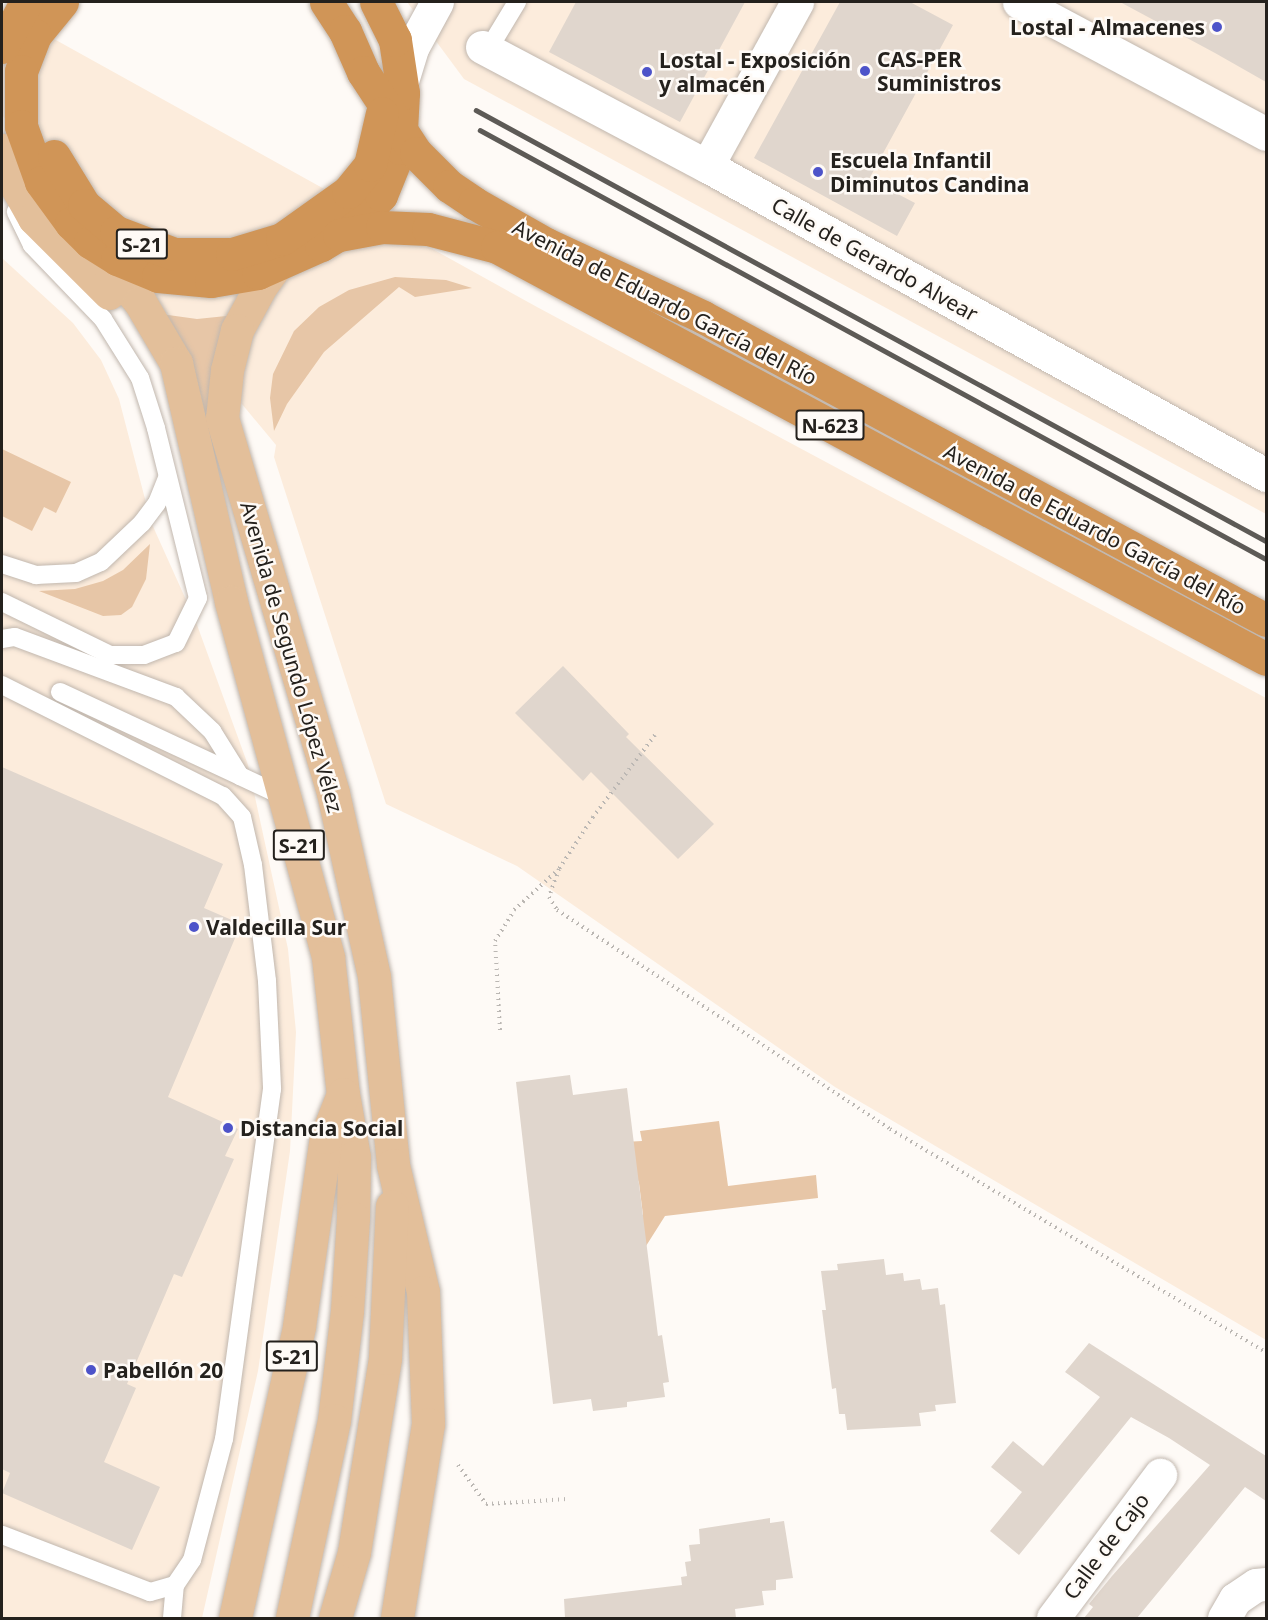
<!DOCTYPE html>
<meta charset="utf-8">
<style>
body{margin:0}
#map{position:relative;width:1268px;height:1620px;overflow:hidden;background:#fefaf6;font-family:"Noto Sans",sans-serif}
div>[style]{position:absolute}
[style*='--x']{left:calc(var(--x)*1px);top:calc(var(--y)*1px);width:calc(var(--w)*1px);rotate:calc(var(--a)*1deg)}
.built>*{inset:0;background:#fcecdc}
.green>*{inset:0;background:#e7c6a7}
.building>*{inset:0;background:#e0d6cd}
.path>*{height:4px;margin-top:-2px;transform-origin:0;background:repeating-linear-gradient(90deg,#bbb7b3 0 1.5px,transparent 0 6px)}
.roads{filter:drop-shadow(0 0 2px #c1b7ae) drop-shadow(0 0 2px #c1b7ae)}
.lane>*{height:18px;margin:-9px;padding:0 9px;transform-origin:9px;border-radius:9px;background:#fff}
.street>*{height:33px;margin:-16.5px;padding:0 16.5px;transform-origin:16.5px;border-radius:16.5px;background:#fff}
.primary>*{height:33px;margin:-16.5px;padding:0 16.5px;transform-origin:16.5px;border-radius:16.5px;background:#e3bf9a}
.highway>*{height:33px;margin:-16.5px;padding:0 16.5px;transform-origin:16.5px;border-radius:16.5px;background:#d09557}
.rail>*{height:4.5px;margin:-2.25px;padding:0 2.25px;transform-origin:2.25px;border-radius:2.25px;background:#5d5a56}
.dots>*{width:16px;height:16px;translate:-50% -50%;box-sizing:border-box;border:3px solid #fefaf6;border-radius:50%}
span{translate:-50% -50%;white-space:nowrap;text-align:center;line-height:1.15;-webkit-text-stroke:5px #fefaf6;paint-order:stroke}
.shield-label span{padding:2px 4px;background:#fefaf6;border:2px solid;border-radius:4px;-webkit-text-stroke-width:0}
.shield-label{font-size:20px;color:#24211d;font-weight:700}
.poi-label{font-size:21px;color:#24211d;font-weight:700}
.right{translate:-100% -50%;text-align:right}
.left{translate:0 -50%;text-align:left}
.street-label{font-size:21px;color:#24211d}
.frame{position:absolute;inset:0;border:3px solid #24211d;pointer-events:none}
</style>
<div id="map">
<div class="built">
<i style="clip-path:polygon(407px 2px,1266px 2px,1266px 514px,464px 79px)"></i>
<i style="clip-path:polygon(18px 19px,537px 307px,1266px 698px,1266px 1340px,835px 1087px,517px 866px,386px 804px,274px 457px,276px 445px,2px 115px,2px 31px)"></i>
<i style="clip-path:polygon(2px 258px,73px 323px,101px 360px,119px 399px,151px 522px,196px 622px,248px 765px,288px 949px,296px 1032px,290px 1151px,258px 1371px,202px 1618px,2px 1618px)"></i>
</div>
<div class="green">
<i style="clip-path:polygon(395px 277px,446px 280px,472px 288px,415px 297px,399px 287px,324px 352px,287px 404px,274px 431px,270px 398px,273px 374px,294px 331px,319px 307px,349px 290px)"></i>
<i style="clip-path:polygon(161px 314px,197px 319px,236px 315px,213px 411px,202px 412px)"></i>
<i style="clip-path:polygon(2px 449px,71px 482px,56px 513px,44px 507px,32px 531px,2px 516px)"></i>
<i style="clip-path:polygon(150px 544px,146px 579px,132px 607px,121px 615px,103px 616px,39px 591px,75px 589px,103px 581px,123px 570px)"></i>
<i style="clip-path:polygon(719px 1121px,728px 1186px,816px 1175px,818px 1198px,665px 1216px,646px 1246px,621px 1218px,643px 1215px,639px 1183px,624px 1142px,642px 1141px,640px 1131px)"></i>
</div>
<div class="building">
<i style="clip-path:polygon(576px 2px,745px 2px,680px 122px,549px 52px)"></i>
<i style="clip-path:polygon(840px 2px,910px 2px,953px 25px,869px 179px,915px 203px,897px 236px,754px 158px)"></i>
<i style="clip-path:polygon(1120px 2px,1266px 2px,1266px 82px,1215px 53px)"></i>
<i style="clip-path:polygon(563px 666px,629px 734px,626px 737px,714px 824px,678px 859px,591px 772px,583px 781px,515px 713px)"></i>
<i style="clip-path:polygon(2px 767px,223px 864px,204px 908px,241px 924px,168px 1097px,238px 1129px,225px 1156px,234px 1159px,182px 1277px,174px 1274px,127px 1384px,136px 1388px,104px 1462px,160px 1487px,132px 1550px,2px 1493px,10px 1473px,2px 1469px)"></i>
<i style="clip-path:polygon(570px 1075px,573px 1095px,627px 1088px,658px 1336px,662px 1335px,669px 1382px,663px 1383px,665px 1397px,627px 1402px,627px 1407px,593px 1411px,591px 1399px,553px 1404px,516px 1082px)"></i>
<i style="clip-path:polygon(884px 1259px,886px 1275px,903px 1273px,904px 1281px,920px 1279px,922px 1290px,938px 1288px,940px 1305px,945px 1304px,956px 1403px,935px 1405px,936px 1411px,919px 1413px,921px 1426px,847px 1430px,845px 1414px,839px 1414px,836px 1388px,832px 1389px,822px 1310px,826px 1310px,821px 1271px,838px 1270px,837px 1264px)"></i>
<i style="clip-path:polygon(1089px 1343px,1266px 1456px,1266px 1501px,1245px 1487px,1137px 1618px,1084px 1618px,1093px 1607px,1089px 1604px,1112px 1576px,1210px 1465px,1169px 1438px,1131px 1417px,1019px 1555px,990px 1531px,1022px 1492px,991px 1467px,1013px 1441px,1043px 1466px,1100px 1397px,1065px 1372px)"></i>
<i style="clip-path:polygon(770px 1518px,770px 1523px,784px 1521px,793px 1578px,776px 1580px,776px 1590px,762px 1591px,764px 1605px,735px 1609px,736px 1618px,565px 1618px,564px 1599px,682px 1585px,681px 1577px,687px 1576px,685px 1562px,691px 1561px,689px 1545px,700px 1544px,699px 1529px)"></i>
</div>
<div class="path">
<i style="--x:655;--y:735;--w:103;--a:127.1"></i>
<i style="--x:593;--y:817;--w:62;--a:123.2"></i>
<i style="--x:559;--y:869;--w:30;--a:110"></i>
<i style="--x:549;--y:897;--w:15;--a:58"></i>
<i style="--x:557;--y:910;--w:399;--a:33.3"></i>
<i style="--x:890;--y:1129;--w:437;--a:30.7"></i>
<i style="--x:500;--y:1030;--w:89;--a:-93.2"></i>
<i style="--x:495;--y:941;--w:36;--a:-58"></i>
<i style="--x:514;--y:910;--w:59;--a:-42.3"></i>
<i style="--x:458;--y:1465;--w:48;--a:54.3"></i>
<i style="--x:486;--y:1504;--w:81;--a:-3.5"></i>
</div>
<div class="roads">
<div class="lane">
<i style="--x:488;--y:50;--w:56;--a:-58.9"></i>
<i style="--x:2;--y:564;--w:36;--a:18"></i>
<i style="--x:36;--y:575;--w:40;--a:-2.9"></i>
<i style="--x:76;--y:573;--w:27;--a:-24"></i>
<i style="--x:101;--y:562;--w:57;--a:-43.6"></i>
<i style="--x:142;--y:523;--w:25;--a:-53"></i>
<i style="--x:157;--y:503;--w:27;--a:-68"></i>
<i style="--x:2;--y:602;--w:120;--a:26.1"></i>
<i style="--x:110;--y:655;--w:34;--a:0"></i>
<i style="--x:144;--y:655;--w:34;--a:-21"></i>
<i style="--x:176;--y:643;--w:50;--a:-63.9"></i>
<i style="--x:198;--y:598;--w:175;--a:-103.9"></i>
<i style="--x:156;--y:428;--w:52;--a:-107.7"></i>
<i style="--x:140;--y:378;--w:70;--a:-122.1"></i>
<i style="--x:103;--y:319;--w:103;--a:-133.8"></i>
<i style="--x:32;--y:245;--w:37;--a:-116"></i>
<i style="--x:2;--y:639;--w:13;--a:-9"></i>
<i style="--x:15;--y:637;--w:172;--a:20.4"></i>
<i style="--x:176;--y:697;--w:50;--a:43.4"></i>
<i style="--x:212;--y:731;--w:53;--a:58.1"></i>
<i style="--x:240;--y:776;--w:52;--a:25.1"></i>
<i style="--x:2;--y:685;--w:247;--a:26.7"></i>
<i style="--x:223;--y:796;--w:28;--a:48"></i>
<i style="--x:242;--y:817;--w:49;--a:77.1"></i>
<i style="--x:253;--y:865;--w:117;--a:83.1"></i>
<i style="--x:267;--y:981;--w:108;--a:87.3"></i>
<i style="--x:272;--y:1089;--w:353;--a:97.8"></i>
<i style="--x:224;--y:1439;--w:125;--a:104.8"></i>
<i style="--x:192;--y:1560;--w:30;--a:124"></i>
<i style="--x:175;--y:1585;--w:26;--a:164"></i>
<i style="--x:150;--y:1592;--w:159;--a:-158.9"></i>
<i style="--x:60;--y:692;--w:199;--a:25"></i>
<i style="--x:172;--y:1618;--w:33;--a:-85"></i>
</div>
<div class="street">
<i style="--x:1019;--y:2;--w:280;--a:28.1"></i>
<i style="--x:482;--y:47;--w:255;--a:27.9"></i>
<i style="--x:707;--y:166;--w:639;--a:28.93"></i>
<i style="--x:402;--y:81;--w:37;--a:-73"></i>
<i style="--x:413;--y:46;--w:50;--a:-61.4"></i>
<i style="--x:707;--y:166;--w:187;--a:-61.2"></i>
<i style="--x:1053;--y:1618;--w:179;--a:-53.2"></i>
<i style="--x:1224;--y:1618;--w:22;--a:-60"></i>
<i style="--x:1235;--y:1599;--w:25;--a:-34"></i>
<i style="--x:1256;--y:1585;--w:10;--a:-6"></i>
</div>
<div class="primary">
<i style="--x:2;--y:150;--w:28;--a:72"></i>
<i style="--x:11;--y:177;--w:47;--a:60.7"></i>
<i style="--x:34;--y:218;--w:106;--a:45"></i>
<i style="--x:93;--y:246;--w:73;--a:50"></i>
<i style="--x:140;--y:302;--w:71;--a:59.5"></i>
<i style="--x:176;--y:363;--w:245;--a:77"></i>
<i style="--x:231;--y:602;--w:368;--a:74.7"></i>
<i style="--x:328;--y:957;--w:138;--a:83.8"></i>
<i style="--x:343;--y:1094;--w:64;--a:80.1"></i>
<i style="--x:354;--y:1157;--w:61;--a:90.9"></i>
<i style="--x:353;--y:1218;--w:93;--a:93.7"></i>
<i style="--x:347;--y:1311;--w:110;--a:96.8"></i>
<i style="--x:334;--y:1420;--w:202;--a:102"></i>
<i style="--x:284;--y:254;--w:37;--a:126"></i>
<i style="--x:262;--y:284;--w:52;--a:118.5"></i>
<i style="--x:237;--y:330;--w:41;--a:104"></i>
<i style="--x:227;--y:370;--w:48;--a:95.9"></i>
<i style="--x:222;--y:418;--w:391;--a:73.5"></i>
<i style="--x:333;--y:793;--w:189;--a:77.4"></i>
<i style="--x:374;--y:977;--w:189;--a:84.2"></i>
<i style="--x:393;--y:1165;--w:130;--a:76.7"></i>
<i style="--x:423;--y:1292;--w:132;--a:87.8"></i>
<i style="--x:428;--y:1424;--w:196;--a:99.1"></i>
<i style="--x:235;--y:1618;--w:299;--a:-77.6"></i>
<i style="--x:299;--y:1326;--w:191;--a:-81.9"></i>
<i style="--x:326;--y:1137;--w:46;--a:-68.4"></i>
<i style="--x:335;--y:1618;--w:69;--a:-73.9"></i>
<i style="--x:354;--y:1552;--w:196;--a:-80.9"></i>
<i style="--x:385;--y:1358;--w:152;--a:-87.4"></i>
</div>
<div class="highway">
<i style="--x:62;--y:2;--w:43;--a:129.3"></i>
<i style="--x:35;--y:35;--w:39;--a:111"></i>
<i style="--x:21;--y:71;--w:55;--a:90"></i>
<i style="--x:21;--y:126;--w:59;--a:70.3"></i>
<i style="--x:41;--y:182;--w:51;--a:53.8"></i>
<i style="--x:71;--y:223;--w:27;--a:45"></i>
<i style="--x:90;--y:242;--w:32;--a:32"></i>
<i style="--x:117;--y:259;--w:44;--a:22.5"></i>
<i style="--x:158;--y:276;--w:53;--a:5.4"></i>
<i style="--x:211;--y:281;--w:48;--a:-9.7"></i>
<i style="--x:258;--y:273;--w:69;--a:-24"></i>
<i style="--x:321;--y:245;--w:33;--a:-31"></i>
<i style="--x:349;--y:228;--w:46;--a:-45.9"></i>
<i style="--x:381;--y:195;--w:51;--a:-68"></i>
<i style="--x:400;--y:148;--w:55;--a:-86.9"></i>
<i style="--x:403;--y:93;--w:54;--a:-98.6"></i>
<i style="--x:395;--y:40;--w:42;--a:-116.6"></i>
<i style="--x:326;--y:2;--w:35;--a:57"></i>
<i style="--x:345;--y:31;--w:45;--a:66.3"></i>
<i style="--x:363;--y:72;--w:97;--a:56.8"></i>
<i style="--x:416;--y:153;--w:47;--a:45"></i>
<i style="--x:449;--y:186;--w:30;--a:34"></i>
<i style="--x:474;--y:203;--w:83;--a:29.7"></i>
<i style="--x:546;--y:244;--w:173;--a:24.9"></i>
<i style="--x:703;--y:317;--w:639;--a:28.29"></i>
<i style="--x:2;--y:47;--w:51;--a:-61.9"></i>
<i style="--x:54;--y:156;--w:57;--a:58.5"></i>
<i style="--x:84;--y:205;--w:42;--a:40.2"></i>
<i style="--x:116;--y:232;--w:62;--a:20.8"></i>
<i style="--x:174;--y:254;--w:58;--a:0"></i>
<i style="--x:232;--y:254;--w:52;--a:-16.7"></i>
<i style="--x:282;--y:239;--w:81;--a:-35.5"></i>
<i style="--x:348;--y:192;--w:35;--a:-51"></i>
<i style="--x:370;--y:165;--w:53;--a:-77"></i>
<i style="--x:339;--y:235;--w:44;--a:-10.5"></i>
<i style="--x:382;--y:227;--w:46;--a:2.5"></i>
<i style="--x:428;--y:229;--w:71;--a:14.6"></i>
<i style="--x:497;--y:247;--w:872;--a:28.18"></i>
</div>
</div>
<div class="rail">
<i style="--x:476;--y:110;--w:900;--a:28.62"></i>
<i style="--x:480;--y:130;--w:895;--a:28.63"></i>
</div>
<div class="dots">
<i style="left:1217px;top:27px;background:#4d53c9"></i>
<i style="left:865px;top:71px;background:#4d53c9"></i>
<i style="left:647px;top:72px;background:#4d53c9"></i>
<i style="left:818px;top:172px;background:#4d53c9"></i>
<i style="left:194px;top:927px;background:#4d53c9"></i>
<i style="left:228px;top:1128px;background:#4d53c9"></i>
<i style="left:91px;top:1370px;background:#4d53c9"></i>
</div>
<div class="shield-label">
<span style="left:142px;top:244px">S-21</span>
<span style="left:830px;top:425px">N-623</span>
<span style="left:299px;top:845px">S-21</span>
<span style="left:292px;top:1356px">S-21</span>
</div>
<div class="poi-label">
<span class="right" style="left:1205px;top:27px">Lostal - Almacenes</span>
<span class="left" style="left:877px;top:71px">CAS-PER<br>Suministros</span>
<span class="left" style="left:659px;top:72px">Lostal - Exposición<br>y almacén</span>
<span class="left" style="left:830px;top:172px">Escuela Infantil<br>Diminutos Candina</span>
<span class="left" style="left:206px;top:927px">Valdecilla Sur</span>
<span class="left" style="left:240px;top:1128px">Distancia Social</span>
<span class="left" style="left:103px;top:1370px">Pabellón 20</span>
</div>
<div class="street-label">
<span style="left:875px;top:259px;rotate:29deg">Calle de Gerardo Alvear</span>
<span style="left:665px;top:302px;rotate:27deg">Avenida de Eduardo García del Río</span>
<span style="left:1095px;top:529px;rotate:28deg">Avenida de Eduardo García del Río</span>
<span style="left:292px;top:657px;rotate:74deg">Avenida de Segundo López Vélez</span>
<span style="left:1106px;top:1546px;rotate:-53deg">Calle de Cajo</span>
</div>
<div class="frame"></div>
</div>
